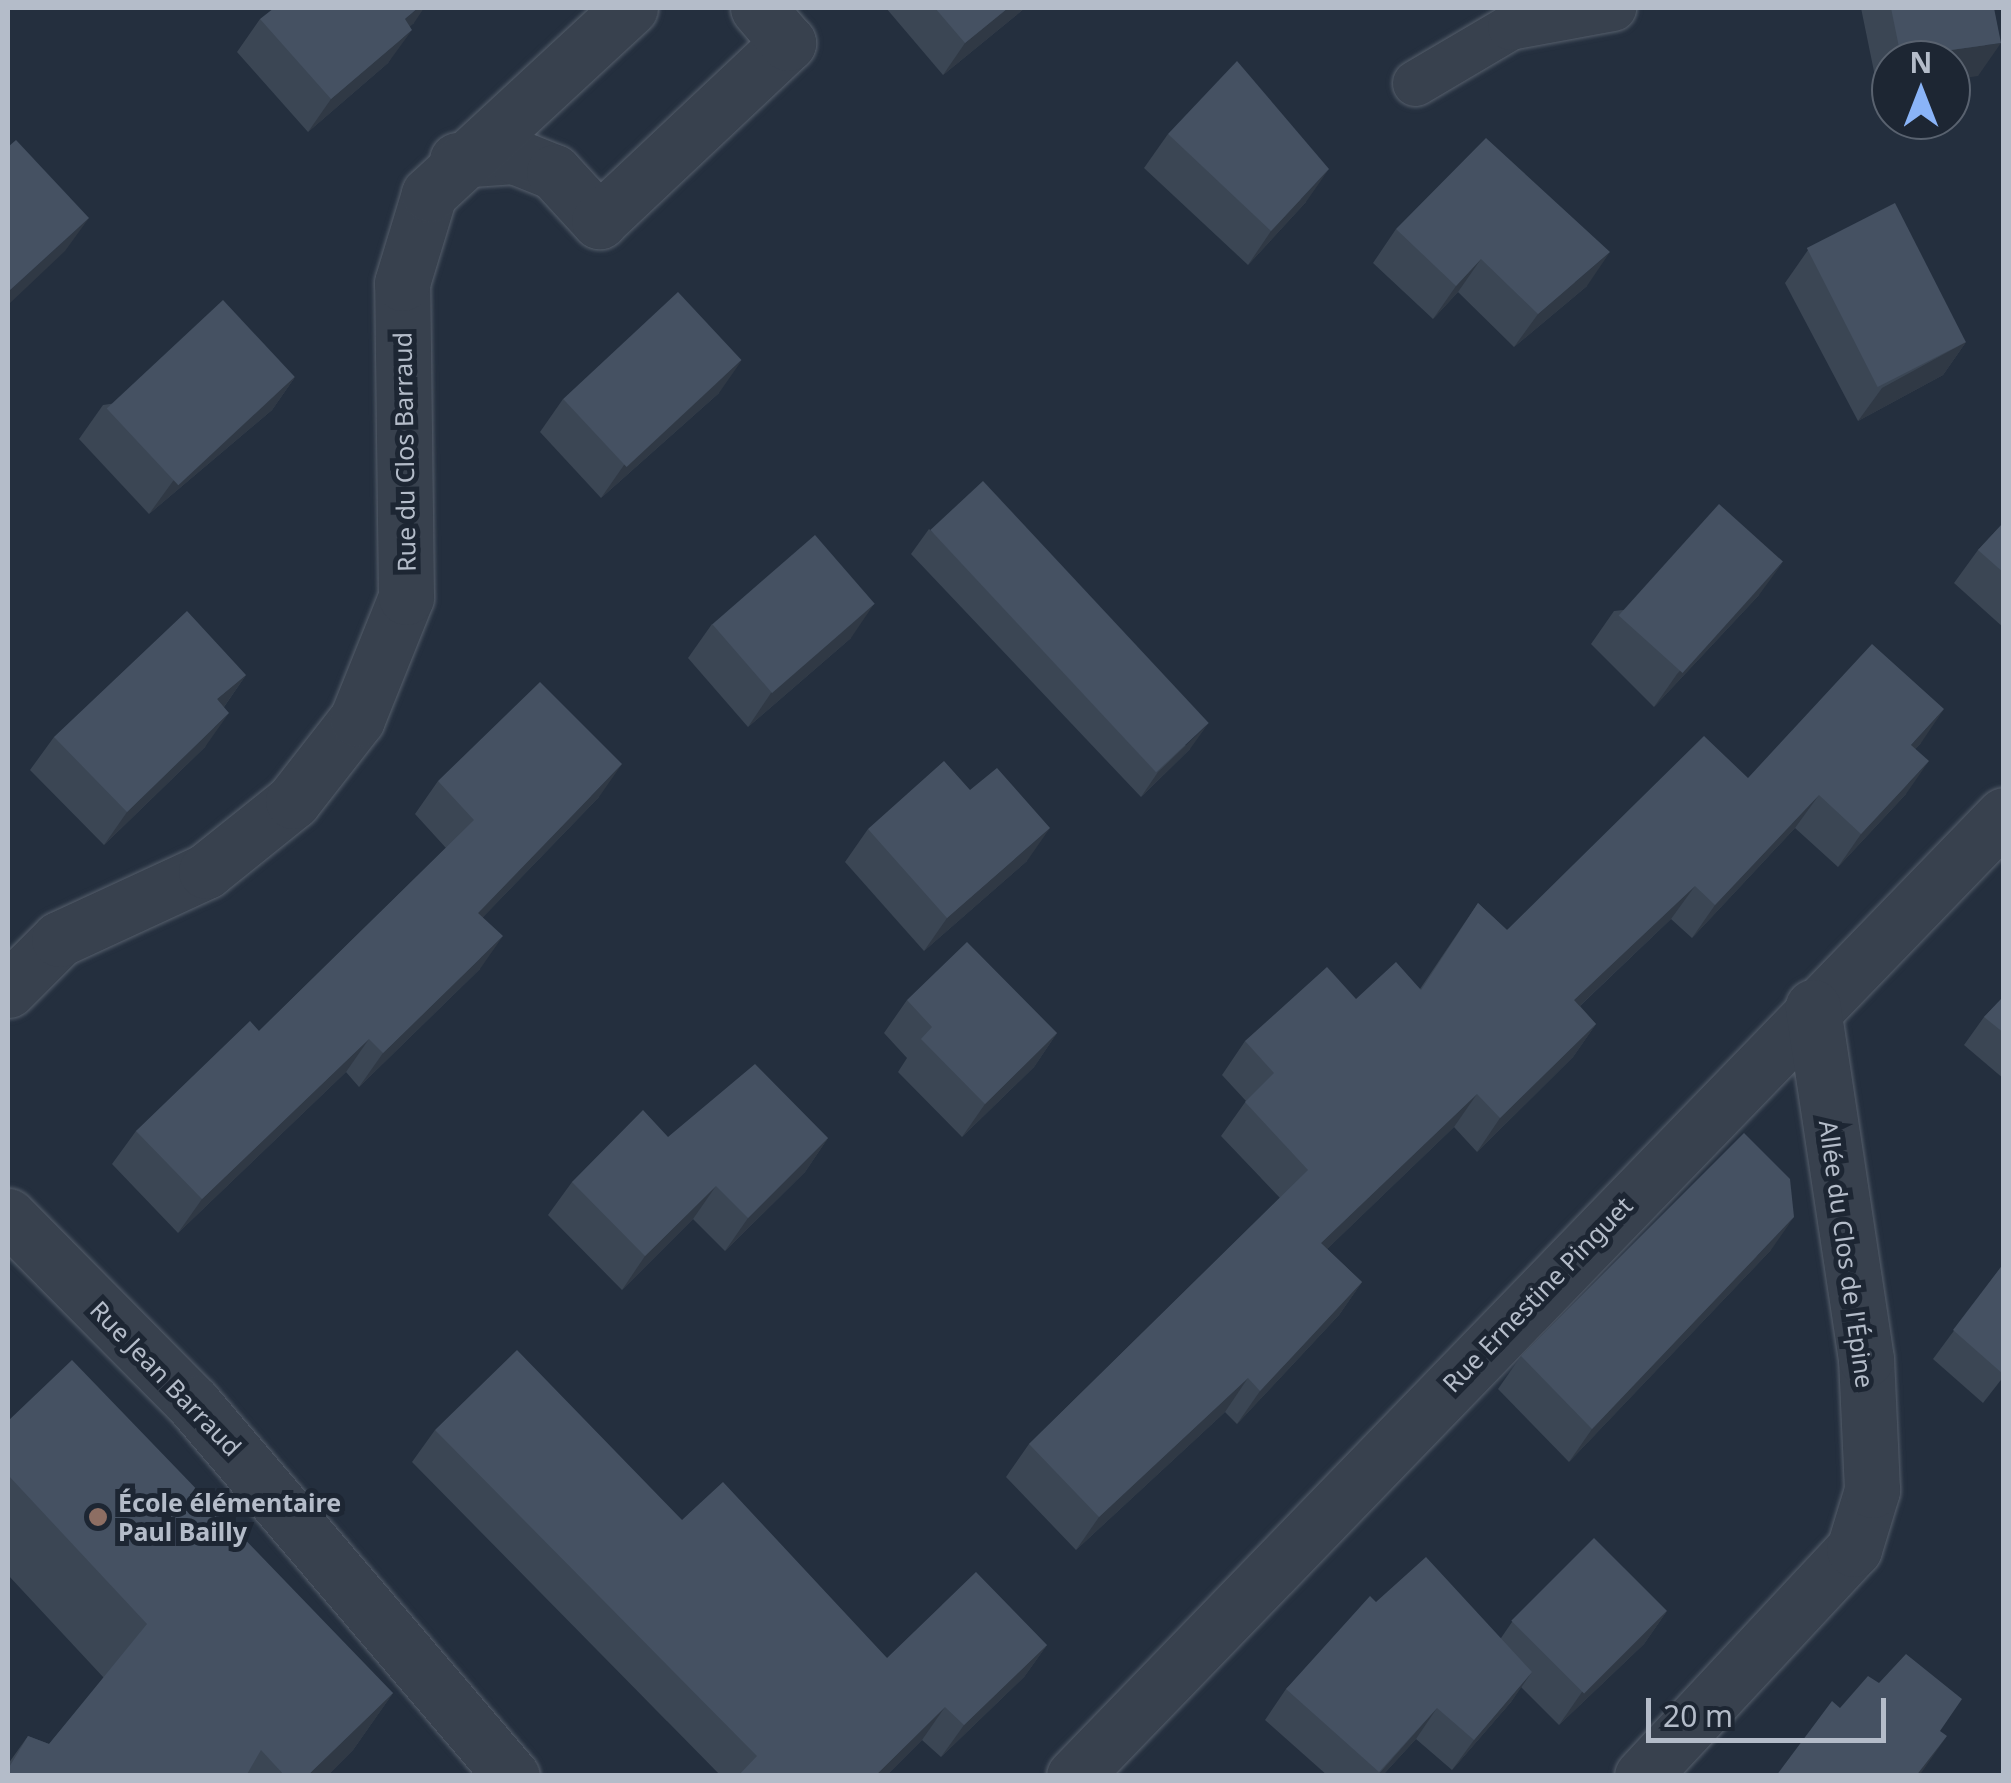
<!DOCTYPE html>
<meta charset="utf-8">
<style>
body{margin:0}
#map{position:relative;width:2011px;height:1783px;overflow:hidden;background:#242f3e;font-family:"Noto Sans",sans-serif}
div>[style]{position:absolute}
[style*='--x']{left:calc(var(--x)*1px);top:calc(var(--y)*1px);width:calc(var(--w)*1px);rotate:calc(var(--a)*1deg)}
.roads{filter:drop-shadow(0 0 2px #565f6c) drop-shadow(0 0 2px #565f6c)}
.service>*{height:45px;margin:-22.5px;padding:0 22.5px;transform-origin:22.5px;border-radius:22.5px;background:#38414e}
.minor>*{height:55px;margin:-27.5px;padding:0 27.5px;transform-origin:27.5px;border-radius:27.5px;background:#38414e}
.wall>*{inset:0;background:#3b4654}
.shaded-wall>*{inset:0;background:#303945}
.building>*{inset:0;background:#455162;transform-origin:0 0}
.dots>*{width:28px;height:28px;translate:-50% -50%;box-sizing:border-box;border:5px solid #1d2633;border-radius:50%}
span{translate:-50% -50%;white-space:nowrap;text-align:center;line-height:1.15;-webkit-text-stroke:10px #1d2633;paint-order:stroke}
.street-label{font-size:25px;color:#b4bcc9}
.poi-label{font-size:25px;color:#b4bcc9;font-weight:700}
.left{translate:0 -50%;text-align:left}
.frame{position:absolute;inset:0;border:10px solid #b4bcc9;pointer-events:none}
.north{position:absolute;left:1871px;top:40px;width:100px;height:100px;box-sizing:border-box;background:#1d2633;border:2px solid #59626f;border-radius:50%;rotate:0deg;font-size:28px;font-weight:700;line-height:40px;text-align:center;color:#b4bcc9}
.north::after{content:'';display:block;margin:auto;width:35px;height:45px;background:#8ab4f8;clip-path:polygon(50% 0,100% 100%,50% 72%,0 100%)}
.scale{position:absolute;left:1646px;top:1698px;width:240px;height:45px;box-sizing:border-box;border:5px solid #b4bcc9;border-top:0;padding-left:12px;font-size:30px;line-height:35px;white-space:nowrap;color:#b4bcc9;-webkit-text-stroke:8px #1d2633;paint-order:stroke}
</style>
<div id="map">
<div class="roads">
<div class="service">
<i style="--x:1415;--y:83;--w:110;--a:-30.5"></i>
<i style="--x:1510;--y:27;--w:105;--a:-10.5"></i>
</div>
<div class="minor">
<i style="--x:457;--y:160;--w:57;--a:-4"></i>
<i style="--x:514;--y:156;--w:43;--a:21.8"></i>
<i style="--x:554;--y:172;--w:67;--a:47.4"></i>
<i style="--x:599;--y:221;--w:260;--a:-43.3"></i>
<i style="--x:788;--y:43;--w:46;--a:-130.6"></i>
<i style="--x:8;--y:990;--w:72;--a:-45"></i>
<i style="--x:59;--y:939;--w:162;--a:-24.8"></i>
<i style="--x:206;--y:871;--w:112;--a:-38.8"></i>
<i style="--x:293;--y:801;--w:104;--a:-52"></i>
<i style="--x:357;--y:719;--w:131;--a:-68.1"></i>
<i style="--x:406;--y:597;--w:314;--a:-90.7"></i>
<i style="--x:402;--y:283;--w:93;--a:-73.1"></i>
<i style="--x:429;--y:194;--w:274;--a:-42.8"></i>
<i style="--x:8;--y:1216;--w:263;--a:45.3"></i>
<i style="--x:193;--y:1403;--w:491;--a:49.5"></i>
<i style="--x:1074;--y:1776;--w:1337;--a:-45.94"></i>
<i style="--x:1642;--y:1776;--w:311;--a:-47"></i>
<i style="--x:1854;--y:1549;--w:62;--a:-73"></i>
<i style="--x:1872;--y:1490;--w:131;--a:-92.6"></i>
<i style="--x:1866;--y:1359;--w:356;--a:-98.6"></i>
</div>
</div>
<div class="wall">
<i style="clip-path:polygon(886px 8px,1025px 8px,943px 75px)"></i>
<i style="clip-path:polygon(1861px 8px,1994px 8px,1978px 76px,1951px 60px,1891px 60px,1891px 89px,1878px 91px)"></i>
<i style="clip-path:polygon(260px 19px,414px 23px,410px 26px,388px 63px,308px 132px,237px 52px)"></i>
<i style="clip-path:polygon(1168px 134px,1306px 202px,1248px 265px,1144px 168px)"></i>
<i style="clip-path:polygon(1396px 229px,1587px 286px,1514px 347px,1458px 292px,1433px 319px,1373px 263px)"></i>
<i style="clip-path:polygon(1808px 250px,1966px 342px,1943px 375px,1858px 421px,1785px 283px)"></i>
<i style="clip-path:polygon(295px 377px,272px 410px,149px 514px,79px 439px,103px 405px)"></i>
<i style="clip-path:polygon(719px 393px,601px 498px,540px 432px,563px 399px)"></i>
<i style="clip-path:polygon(2004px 522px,2004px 628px,1954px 583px,1978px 550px)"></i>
<i style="clip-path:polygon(929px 529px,1190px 749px,1141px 797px,911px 554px)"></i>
<i style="clip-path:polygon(1759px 595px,1654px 707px,1591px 644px,1614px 611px)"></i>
<i style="clip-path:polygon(712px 624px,851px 638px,748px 727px,688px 658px)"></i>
<i style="clip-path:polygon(246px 675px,224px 707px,205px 747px,104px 845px,30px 770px,54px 737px)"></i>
<i style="clip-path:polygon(1921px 743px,1915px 749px,1906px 794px,1838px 867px,1795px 828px,1692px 938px,1671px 919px,1580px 1006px,1596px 1024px,1573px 1057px,1477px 1152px,1454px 1127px,1327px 1249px,1362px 1282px,1339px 1315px,1237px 1424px,1225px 1412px,1076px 1550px,1006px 1477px,1029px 1444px,1280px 1198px,1221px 1136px,1246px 1101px,1222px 1075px,1245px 1041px,1356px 999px,1420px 989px,1478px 903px,1507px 930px,1748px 778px)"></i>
<i style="clip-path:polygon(438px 781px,599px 797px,483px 917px,480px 969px,359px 1087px,346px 1072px,178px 1233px,112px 1164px,136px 1131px,259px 1031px,446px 848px,415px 814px)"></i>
<i style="clip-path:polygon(868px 829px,1027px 861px,924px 951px,845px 862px)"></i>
<i style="clip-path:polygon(2004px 996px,2004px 1079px,1964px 1045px,1984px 1017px)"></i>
<i style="clip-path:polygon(907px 1000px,1057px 1033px,1034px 1067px,962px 1137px,898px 1072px,907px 1058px,884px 1033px)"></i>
<i style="clip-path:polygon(668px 1137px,828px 1138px,805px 1172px,725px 1251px,693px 1219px,622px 1290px,548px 1215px,572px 1182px)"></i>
<i style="clip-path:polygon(1771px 1250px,1569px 1462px,1498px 1389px,1521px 1356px)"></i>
<i style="clip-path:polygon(2004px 1263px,2004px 1376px,1983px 1403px,1933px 1359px)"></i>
<i style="clip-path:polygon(8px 1421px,393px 1693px,353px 1750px,327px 1776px,8px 1776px,8px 1764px,28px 1736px,49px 1744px,104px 1678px,8px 1575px)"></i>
<i style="clip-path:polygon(435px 1430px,682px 1520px,887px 1658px,1047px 1645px,1024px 1677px,941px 1757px,922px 1740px,886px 1776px,721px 1776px,412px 1462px)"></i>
<i style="clip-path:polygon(1376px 1602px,1501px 1638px,1512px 1622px,1667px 1611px,1644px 1644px,1559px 1725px,1521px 1687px,1511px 1702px,1452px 1770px,1416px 1739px,1382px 1776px,1328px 1776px,1265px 1720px,1286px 1689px)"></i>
</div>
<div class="shaded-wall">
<i style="clip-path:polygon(418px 8px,424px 8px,414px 23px,382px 52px,405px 19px)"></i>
<i style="clip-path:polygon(1008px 8px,1025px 8px,943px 75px,965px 43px)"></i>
<i style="clip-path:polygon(412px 30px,388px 63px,308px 132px,331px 99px)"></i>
<i style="clip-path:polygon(2001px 43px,1978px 76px,1951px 80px,1951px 60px,1899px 60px,1901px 57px)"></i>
<i style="clip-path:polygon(1891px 71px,1891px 89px,1878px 91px)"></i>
<i style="clip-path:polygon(1329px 169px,1306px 202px,1248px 265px,1271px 231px)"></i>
<i style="clip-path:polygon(89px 218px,65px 251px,8px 305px,8px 292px)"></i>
<i style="clip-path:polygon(1610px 252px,1587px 286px,1514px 347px,1538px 314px)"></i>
<i style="clip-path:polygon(1481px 259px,1458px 292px,1433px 319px,1456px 286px)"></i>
<i style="clip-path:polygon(1966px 342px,1943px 375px,1858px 421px,1882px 388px)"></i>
<i style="clip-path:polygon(742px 360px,719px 393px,601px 498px,624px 465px)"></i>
<i style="clip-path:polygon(295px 377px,272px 410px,149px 514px,173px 481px)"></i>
<i style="clip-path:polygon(1783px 562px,1759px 595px,1654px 707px,1677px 674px)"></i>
<i style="clip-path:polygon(874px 604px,851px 638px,748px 727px,771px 693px)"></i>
<i style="clip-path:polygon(246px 675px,223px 708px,217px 699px)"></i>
<i style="clip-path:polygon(1944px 709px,1921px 743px,1888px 778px,1911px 745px)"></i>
<i style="clip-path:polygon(229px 713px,205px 747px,104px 845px,127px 812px)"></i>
<i style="clip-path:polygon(1208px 724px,1190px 749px,1141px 797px,1158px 772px)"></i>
<i style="clip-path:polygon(1929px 761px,1906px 794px,1838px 867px,1861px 834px)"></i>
<i style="clip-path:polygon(622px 764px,599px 797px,455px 946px,478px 913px)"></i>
<i style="clip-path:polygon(1819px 795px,1795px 828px,1692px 938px,1715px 905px)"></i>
<i style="clip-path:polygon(1050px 828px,1027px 861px,924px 951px,947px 918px)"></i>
<i style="clip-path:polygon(1695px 886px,1671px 919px,1551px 1033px,1574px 1000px)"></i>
<i style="clip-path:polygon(503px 936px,480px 969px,359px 1087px,383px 1053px)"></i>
<i style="clip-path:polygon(1596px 1024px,1573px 1057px,1477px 1152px,1500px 1118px)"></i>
<i style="clip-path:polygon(1057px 1033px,1034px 1067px,962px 1137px,985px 1104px)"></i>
<i style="clip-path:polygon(369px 1039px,346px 1072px,178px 1233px,202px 1199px)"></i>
<i style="clip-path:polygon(1477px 1094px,1454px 1127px,1298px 1277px,1321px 1243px)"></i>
<i style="clip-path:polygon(828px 1138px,805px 1172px,725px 1251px,748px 1218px)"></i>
<i style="clip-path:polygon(716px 1186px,693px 1219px,622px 1290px,645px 1256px)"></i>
<i style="clip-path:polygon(1794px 1217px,1771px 1250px,1569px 1462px,1592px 1429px)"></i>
<i style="clip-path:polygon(1362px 1282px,1339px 1315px,1237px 1424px,1260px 1391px)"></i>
<i style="clip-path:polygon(1248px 1378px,1225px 1412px,1076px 1550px,1099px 1517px)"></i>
<i style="clip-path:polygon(1667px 1611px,1644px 1644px,1559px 1725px,1582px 1692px)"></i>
<i style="clip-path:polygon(1047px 1645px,1024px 1677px,941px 1757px,964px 1725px)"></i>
<i style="clip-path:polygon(1532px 1672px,1511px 1702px,1452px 1770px,1474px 1740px)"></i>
<i style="clip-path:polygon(393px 1693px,353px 1750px,327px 1776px,307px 1776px)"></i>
<i style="clip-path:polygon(945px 1707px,922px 1740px,886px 1776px,875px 1776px)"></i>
<i style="clip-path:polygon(1437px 1708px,1416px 1739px,1382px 1776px,1377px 1776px)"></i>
<i style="clip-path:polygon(1947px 1736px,1919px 1776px,1916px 1776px)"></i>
</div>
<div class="building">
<i style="clip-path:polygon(274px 8px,418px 8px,405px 19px,412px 30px,331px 99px,260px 19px)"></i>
<i style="clip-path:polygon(935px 8px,1008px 8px,965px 43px)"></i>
<i style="clip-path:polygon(1891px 8px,1994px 8px,2001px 43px,1901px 57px)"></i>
<i style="clip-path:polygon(1237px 61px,1329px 169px,1271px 231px,1168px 134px)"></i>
<i style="clip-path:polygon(1486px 138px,1610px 252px,1538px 314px,1481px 259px,1456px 286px,1396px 229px)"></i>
<i style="clip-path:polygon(16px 140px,89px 218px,8px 292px,8px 147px)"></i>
<i style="left:1895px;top:203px;width:156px;height:99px;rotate:63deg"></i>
<i style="left:678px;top:292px;width:93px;height:157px;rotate:47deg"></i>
<i style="left:223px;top:300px;width:105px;height:159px;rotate:47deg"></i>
<i style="left:983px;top:481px;width:331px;height:72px;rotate:47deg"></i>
<i style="left:1719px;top:504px;width:86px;height:150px;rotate:42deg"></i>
<i style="clip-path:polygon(2004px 522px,2004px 573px,1978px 550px)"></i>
<i style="left:815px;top:535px;width:91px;height:136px;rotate:49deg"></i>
<i style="clip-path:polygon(187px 611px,246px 675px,217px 699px,229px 713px,127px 812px,54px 737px)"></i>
<i style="clip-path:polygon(1872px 644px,1944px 709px,1911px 745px,1929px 761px,1861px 834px,1819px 795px,1715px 905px,1695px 886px,1574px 1000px,1596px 1024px,1500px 1118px,1477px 1094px,1321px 1243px,1362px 1282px,1260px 1391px,1248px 1378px,1099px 1517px,1029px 1444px,1308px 1170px,1245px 1102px,1274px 1073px,1245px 1041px,1327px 967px,1356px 999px,1396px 962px,1421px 990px,1478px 903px,1507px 930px,1704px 736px,1748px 778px)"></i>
<i style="clip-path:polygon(540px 682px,622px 764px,478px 913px,503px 936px,383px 1053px,369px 1039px,202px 1199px,136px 1131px,250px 1021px,259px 1031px,474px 820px,438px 781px)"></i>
<i style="clip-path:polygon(944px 761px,970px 790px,997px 768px,1050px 828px,947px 918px,868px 829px)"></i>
<i style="clip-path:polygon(967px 942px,1057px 1033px,985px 1104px,921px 1039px,932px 1027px,907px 1000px)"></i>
<i style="clip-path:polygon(2004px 996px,2004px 1033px,1984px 1017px)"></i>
<i style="clip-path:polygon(755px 1064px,828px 1138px,748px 1218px,716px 1186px,645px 1256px,572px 1182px,643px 1110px,668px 1137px)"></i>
<i style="clip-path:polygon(1744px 1133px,1790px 1179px,1794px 1217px,1592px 1429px,1521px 1356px)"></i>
<i style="clip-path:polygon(2004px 1263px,2004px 1374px,2003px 1374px,1953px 1330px)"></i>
<i style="clip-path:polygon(517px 1350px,682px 1520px,723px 1482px,887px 1658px,976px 1572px,1047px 1645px,964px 1725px,945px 1707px,875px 1776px,738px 1776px,757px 1756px,435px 1430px)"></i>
<i style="clip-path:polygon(72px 1360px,393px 1693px,307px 1776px,285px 1776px,261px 1750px,246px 1776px,8px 1776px,8px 1769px,28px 1736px,49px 1744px,147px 1624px,8px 1475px,8px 1421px)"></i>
<i style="left:1594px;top:1538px;width:103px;height:117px;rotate:45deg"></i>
<i style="clip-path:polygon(1426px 1557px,1532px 1672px,1474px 1740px,1437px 1708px,1379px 1772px,1286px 1689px,1370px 1596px,1376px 1602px)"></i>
<i style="clip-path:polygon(1906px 1654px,1962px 1699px,1940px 1731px,1947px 1736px,1916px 1776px,1776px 1776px,1832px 1701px,1840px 1708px,1868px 1676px,1879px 1683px)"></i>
</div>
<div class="dots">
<i style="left:98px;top:1517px;background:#8d6e63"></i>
</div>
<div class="street-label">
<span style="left:404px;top:452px;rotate:-91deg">Rue du Clos Barraud</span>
<span style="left:1847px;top:1254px;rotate:82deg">Allée du Clos de l'Épine</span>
<span style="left:1537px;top:1294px;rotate:-46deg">Rue Ernestine Pinguet</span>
<span style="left:166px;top:1378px;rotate:46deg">Rue Jean Barraud</span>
</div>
<div class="poi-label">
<span class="left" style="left:118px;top:1517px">École élémentaire<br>Paul Bailly</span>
</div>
<div class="frame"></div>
<div class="north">N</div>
<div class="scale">20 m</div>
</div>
